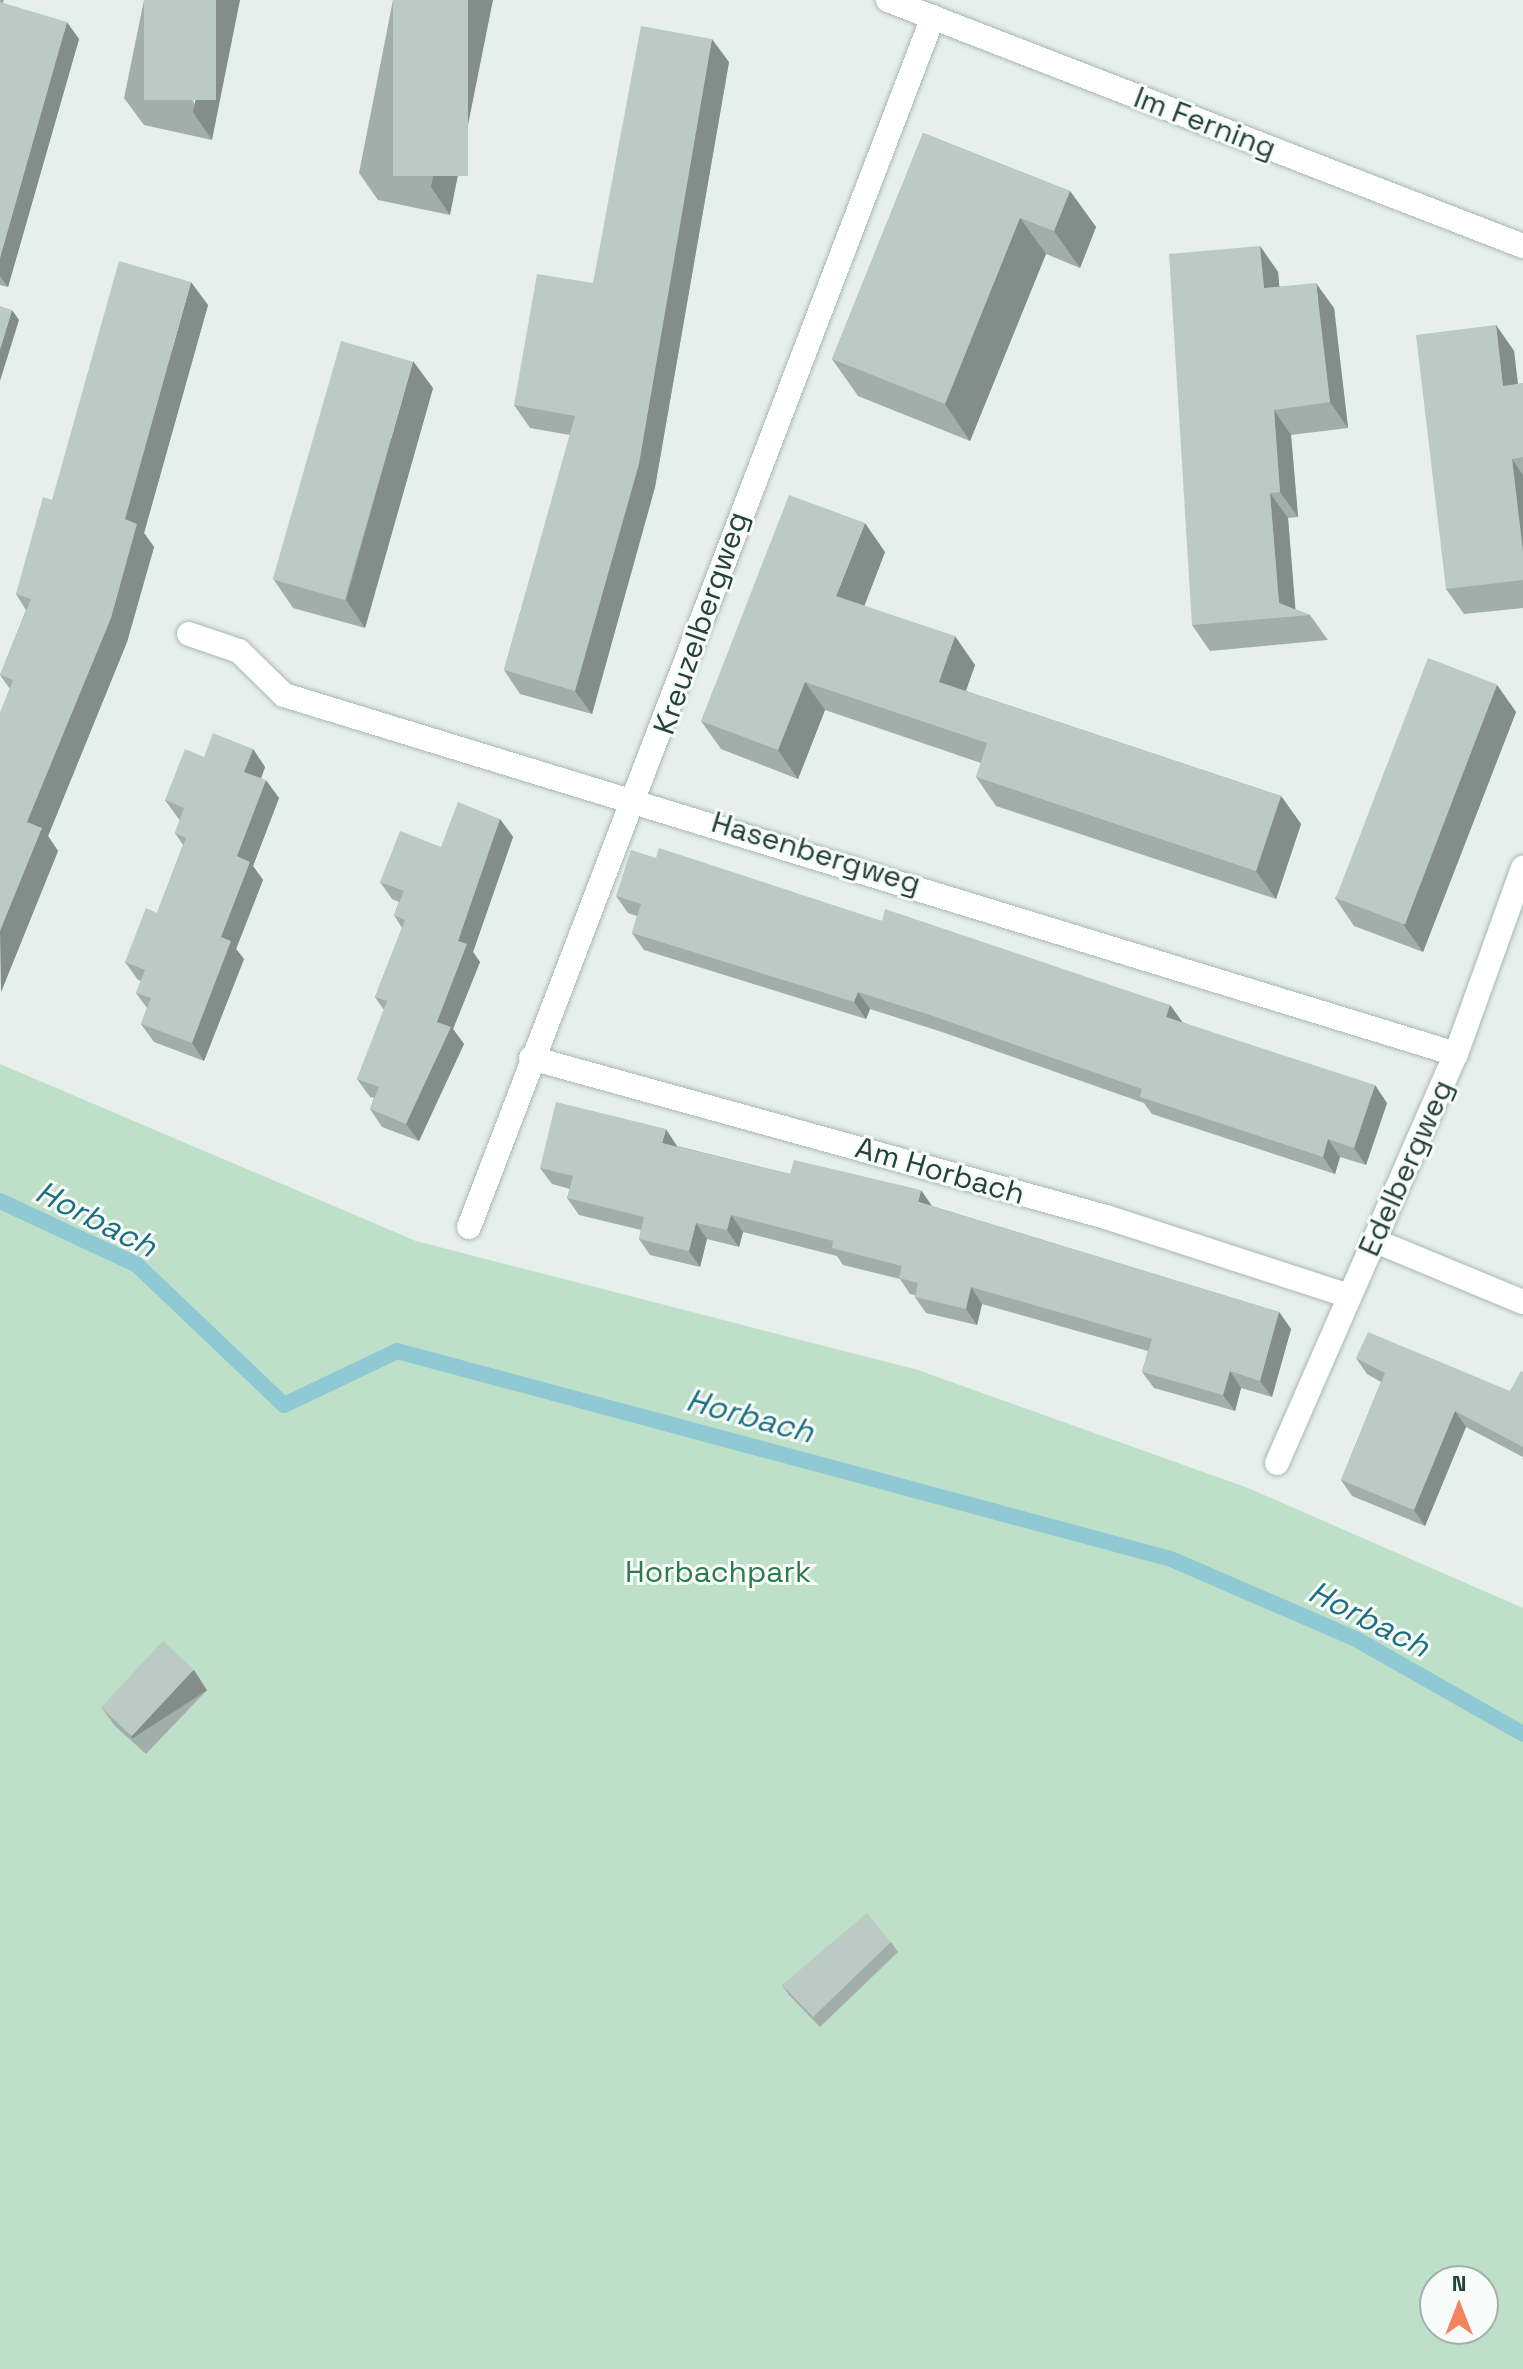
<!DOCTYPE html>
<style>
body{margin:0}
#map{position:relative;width:1523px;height:2369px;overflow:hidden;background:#e6efeb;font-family:"Space Grotesk",sans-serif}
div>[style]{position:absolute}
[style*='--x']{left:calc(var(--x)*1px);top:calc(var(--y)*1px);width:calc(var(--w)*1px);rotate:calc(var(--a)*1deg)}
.green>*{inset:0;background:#bfe0c8}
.stream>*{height:16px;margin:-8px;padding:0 8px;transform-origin:8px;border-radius:8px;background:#8ec9d4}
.roads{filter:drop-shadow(0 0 2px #a8b8b2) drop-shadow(0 0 2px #a8b8b2)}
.minor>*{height:24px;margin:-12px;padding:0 12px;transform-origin:12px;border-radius:12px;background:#fff}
.wall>*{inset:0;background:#a1aea9}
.shaded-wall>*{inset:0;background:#838d89;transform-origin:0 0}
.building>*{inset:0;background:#bbcac4;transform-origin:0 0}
span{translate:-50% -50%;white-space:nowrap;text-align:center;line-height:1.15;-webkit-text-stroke:6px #f7fbf9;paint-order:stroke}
.street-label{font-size:30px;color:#24423a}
.park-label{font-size:30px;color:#2d7a4b}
.water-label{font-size:32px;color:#1c6f80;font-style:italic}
.north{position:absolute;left:1419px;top:2265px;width:80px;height:80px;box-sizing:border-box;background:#f7fbf9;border:2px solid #a3b1ad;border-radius:50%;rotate:0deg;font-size:22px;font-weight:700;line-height:32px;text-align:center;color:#24423a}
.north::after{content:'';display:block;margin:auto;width:28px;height:36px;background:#f4845f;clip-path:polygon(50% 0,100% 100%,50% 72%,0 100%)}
</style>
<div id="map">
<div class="green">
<i style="clip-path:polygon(evenodd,0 1064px,416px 1241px,918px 1370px,1248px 1488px,1523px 1608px,1523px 2369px,0 2369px,0 1064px,1435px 2281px,1483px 2281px,1483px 2329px,1435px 2329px,1435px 2281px)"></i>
</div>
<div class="stream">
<i style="--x:0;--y:1201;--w:151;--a:25"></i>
<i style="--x:137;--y:1265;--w:203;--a:43.6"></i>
<i style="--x:284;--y:1405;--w:125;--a:-25.5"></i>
<i style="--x:397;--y:1351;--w:801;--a:15.04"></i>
<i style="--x:1171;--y:1559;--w:202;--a:23.4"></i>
<i style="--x:1356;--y:1639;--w:192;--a:29.6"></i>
</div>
<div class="roads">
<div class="minor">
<i style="--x:888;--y:0;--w:681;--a:21.18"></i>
<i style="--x:189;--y:634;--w:53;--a:18.8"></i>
<i style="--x:239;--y:651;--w:63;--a:44.4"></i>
<i style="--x:284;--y:695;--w:1226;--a:17.03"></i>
<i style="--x:531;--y:1058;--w:597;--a:15.46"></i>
<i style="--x:1106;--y:1217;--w:252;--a:18"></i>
<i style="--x:469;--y:1227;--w:1296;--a:-69.02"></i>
<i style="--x:1378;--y:1242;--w:157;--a:22.5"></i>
<i style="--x:1277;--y:1463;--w:446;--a:-66.4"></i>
<i style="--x:1456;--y:1054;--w:198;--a:-70.2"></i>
</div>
</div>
<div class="wall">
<i style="clip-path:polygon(0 0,4px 0,3px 3px,79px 39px,8px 287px,0 285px)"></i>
<i style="clip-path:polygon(144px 0,212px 140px,144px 125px,124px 98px)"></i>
<i style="clip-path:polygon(393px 0,450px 215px,378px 200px,359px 173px)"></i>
<i style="clip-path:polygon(729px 62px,655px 487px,592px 714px,520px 694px,504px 670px,570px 435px,530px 428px,514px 405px,593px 283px)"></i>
<i style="clip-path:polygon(923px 133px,1070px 191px,1096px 227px,1080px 268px,1046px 254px,970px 441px,858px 396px,832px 359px)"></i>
<i style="clip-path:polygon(1260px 246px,1278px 272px,1279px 286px,1334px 308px,1348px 428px,1291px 435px,1298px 517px,1288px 518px,1295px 609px,1310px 615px,1328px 640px,1210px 651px,1192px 625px)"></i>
<i style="clip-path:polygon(208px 305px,144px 533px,154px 547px,127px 642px,48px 836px,58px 851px,1px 992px,0 713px,10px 689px,0 675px,26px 610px,16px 594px,52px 500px)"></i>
<i style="clip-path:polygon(1496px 325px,1514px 351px,1518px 384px,1523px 383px,1523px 608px,1464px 614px,1446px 589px)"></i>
<i style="clip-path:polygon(433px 388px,365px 628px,293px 608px,274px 580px)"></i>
<i style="clip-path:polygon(885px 552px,864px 606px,975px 665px,966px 691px,1281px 796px,1301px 824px,1276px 899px,996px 806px,976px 777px,981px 763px,825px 710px,798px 779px,721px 749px,701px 721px)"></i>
<i style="clip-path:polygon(1497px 685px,1516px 712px,1423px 952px,1354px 926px,1335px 898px)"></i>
<i style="clip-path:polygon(253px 749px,265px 767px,261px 778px,279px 798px,253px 866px,263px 880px,236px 949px,244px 959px,204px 1061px,154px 1042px,141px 1024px,147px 1008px,136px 993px,141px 981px,138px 980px,125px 962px,157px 913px,183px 845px,175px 833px,180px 820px,178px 818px,165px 800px,204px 757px)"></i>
<i style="clip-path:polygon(500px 819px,513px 837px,473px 952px,480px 962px,453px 1029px,464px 1044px,419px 1141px,382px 1127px,370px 1109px,374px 1098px,370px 1097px,357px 1079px,384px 1010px,375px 997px,402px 928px,394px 915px,399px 902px,392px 899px,380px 882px,441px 847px)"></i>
<i style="clip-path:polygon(656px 858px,882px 921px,1170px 1005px,1182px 1022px,1387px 1103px,1366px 1165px,1340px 1157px,1335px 1174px,1152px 1114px,1144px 1103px,942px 1032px,870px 1009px,866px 1019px,644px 950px,632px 933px,637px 916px,628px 913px,616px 896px)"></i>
<i style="clip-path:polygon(677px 1146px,790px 1174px,932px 1206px,1279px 1312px,1291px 1329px,1272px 1397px,1241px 1388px,1235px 1411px,1154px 1388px,1142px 1372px,1148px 1351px,982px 1304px,977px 1325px,926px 1313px,915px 1297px,915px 1295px,910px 1294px,900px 1279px,843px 1265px,837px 1256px,743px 1232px,739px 1247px,707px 1239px,700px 1267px,650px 1255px,639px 1239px,641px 1230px,579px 1215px,567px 1198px,570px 1189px,552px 1184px,540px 1168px)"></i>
<i style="clip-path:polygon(1356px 1358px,1510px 1391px,1523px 1372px,1523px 1457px,1466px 1427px,1425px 1526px,1352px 1496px,1341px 1480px,1381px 1382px,1367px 1374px)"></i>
<i style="clip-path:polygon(207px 1690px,146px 1754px,115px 1726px,101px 1707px)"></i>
<i style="clip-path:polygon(891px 1942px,898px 1952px,820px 2027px,789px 1995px,782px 1985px)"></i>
</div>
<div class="shaded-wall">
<i style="clip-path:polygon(216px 0,240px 0,212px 140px,193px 112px)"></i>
<i style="clip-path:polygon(468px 0,493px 0,450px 215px,431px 187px)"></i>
<i style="clip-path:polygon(67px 22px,79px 39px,8px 287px,0 276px,0 258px)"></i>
<i style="clip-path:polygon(712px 39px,729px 62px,655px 487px,592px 714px,575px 691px)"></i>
<i style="clip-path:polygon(1070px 191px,1096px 227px,1080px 268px,1054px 231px)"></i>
<i style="clip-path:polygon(1020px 218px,1046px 254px,970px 441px,945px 404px)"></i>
<i style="clip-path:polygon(1260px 246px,1278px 272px,1282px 314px,1264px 288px)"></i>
<i style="clip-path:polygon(191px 282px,208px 305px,144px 533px,154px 547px,127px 642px,48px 836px,58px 851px,1px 992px,0 931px,27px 822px,125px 519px)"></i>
<i style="clip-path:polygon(1316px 283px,1334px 308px,1348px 428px,1330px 402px)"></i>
<i style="clip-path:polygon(12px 310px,19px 320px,0 381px,0 349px)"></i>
<i style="clip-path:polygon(1496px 325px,1514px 351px,1521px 412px,1503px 386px)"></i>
<i style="clip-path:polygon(413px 361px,433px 388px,365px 628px,346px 600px)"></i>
<i style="clip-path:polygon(1274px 410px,1291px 435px,1298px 517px,1280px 492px)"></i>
<i style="clip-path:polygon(1512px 459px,1523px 475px,1523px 552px)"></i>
<i style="clip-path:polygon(1270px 493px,1288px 518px,1296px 616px,1279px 603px)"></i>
<i style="clip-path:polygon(865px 523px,885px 552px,857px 625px,836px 596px)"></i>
<i style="clip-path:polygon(955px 636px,975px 665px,959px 710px,939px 682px)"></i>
<i style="clip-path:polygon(805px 682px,825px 710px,798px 779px,778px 750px)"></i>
<i style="clip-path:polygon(1497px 685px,1516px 712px,1423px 952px,1403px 924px)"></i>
<i style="clip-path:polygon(253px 749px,265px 767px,257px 790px,244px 772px)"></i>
<i style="clip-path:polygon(266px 780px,279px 798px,253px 866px,263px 880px,236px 949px,244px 959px,204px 1061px,192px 1043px,221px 937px,237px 856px)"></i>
<i style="clip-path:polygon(1281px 796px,1301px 824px,1276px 899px,1256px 871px)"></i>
<i style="clip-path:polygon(500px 819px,513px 837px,473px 952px,480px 962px,453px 1029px,464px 1044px,419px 1141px,406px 1124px,437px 1022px,458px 941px)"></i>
<i style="clip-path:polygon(858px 992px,870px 1009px,866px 1019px,854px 1002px)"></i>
<i style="clip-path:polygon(1170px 1005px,1183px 1023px,1166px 1017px)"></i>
<i style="clip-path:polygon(1375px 1085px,1387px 1103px,1366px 1165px,1354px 1148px)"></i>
<i style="clip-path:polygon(666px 1129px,677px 1146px,674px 1159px,662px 1143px)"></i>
<i style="clip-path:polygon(1328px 1139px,1340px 1157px,1335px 1174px,1323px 1157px)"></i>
<i style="clip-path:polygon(921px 1190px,932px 1206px,918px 1202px)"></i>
<i style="clip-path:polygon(731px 1215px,743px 1232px,739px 1247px,727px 1230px)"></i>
<i style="clip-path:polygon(696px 1223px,707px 1239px,700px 1267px,689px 1251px)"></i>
<i style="clip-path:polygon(971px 1287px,982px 1304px,977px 1325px,966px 1309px)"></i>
<i style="clip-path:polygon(1279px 1312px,1291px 1329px,1272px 1397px,1260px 1381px)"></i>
<i style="clip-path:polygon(1230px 1371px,1241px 1388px,1235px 1411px,1223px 1395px)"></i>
<i style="clip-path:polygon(1455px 1411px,1466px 1427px,1425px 1526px,1414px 1510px)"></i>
<i style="left:194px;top:1670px;width:24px;height:89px;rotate:57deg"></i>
</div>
<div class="building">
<i style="left:144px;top:0;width:72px;height:100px"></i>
<i style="left:393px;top:0;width:75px;height:176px"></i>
<i style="clip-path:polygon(0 2px,67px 22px,0 258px)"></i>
<i style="clip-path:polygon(641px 26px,712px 39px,639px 464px,575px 691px,504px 670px,575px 416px,514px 405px,537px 274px,593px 283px)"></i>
<i style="clip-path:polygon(923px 133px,1070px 191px,1054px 231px,1020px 218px,945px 404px,832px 359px)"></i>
<i style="clip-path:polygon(1260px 246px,1264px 288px,1316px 283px,1330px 402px,1274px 410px,1280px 492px,1270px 493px,1279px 603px,1310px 615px,1192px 625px,1169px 254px)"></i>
<i style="clip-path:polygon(119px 261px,191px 282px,125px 519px,137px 524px,111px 618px,27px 822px,42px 828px,0 931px,0 713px,13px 680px,0 675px,31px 599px,16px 594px,43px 497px,52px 500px)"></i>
<i style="clip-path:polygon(0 306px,12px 310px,0 349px)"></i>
<i style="clip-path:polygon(1496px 325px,1503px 386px,1523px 383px,1523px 457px,1512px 459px,1523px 552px,1523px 580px,1446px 589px,1416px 335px)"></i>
<i style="left:341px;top:341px;width:75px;height:248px;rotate:16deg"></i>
<i style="clip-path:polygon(789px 495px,865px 523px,836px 596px,955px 636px,939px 682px,1281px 796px,1256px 871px,976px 777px,987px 743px,805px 682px,778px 750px,701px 721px)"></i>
<i style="left:1428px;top:658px;width:74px;height:257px;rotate:21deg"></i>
<i style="clip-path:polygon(213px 733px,253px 749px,244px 772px,266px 780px,237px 856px,250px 862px,221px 937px,231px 941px,192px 1043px,141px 1024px,151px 998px,136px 993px,145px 970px,125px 962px,146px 908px,157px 913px,186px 838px,175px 833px,184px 808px,165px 800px,185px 749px,204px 757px)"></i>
<i style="clip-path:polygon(458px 802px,500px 819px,458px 941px,467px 944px,437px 1022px,451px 1027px,406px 1124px,370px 1109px,379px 1087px,357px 1079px,387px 1001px,375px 997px,405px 920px,394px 915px,404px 891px,380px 882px,400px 831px,441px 847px)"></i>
<i style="clip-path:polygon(659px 848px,882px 921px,885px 909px,1170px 1005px,1166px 1017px,1375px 1085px,1354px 1148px,1328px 1139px,1323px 1157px,1140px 1097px,1142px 1089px,930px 1015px,858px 992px,854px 1002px,632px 933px,641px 904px,616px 896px,631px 850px,656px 858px)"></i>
<i style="clip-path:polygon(556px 1102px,666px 1129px,662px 1143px,790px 1174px,794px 1160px,921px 1190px,918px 1202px,1279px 1312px,1260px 1381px,1230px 1371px,1223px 1395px,1142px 1372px,1152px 1339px,971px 1287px,966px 1309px,915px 1297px,918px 1283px,899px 1278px,902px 1266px,832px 1248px,833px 1241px,731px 1215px,727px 1230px,696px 1223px,689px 1251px,639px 1239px,644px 1217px,567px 1198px,573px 1176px,540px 1168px)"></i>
<i style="clip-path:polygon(1368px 1332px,1510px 1391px,1521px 1371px,1523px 1372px,1523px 1447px,1455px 1411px,1414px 1510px,1341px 1480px,1385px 1373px,1356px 1358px)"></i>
<i style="left:163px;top:1641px;width:42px;height:91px;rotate:43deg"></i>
<i style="clip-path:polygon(867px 1913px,891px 1942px,813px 2017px,782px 1985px)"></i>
</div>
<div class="street-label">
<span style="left:1205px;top:123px;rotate:21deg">Im Ferning</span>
<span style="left:701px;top:623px;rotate:-71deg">Kreuzelbergweg</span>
<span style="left:816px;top:853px;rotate:17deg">Hasenbergweg</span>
<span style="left:1406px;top:1168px;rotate:-66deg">Edelbergweg</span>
<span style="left:940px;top:1171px;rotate:16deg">Am Horbach</span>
</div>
<div class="park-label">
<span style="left:718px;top:1572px">Horbachpark</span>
</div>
<div class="water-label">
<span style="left:96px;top:1219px;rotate:27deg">Horbach</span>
<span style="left:750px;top:1416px;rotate:15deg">Horbach</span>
<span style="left:1369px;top:1619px;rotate:27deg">Horbach</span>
</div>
<div class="north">N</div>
</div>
